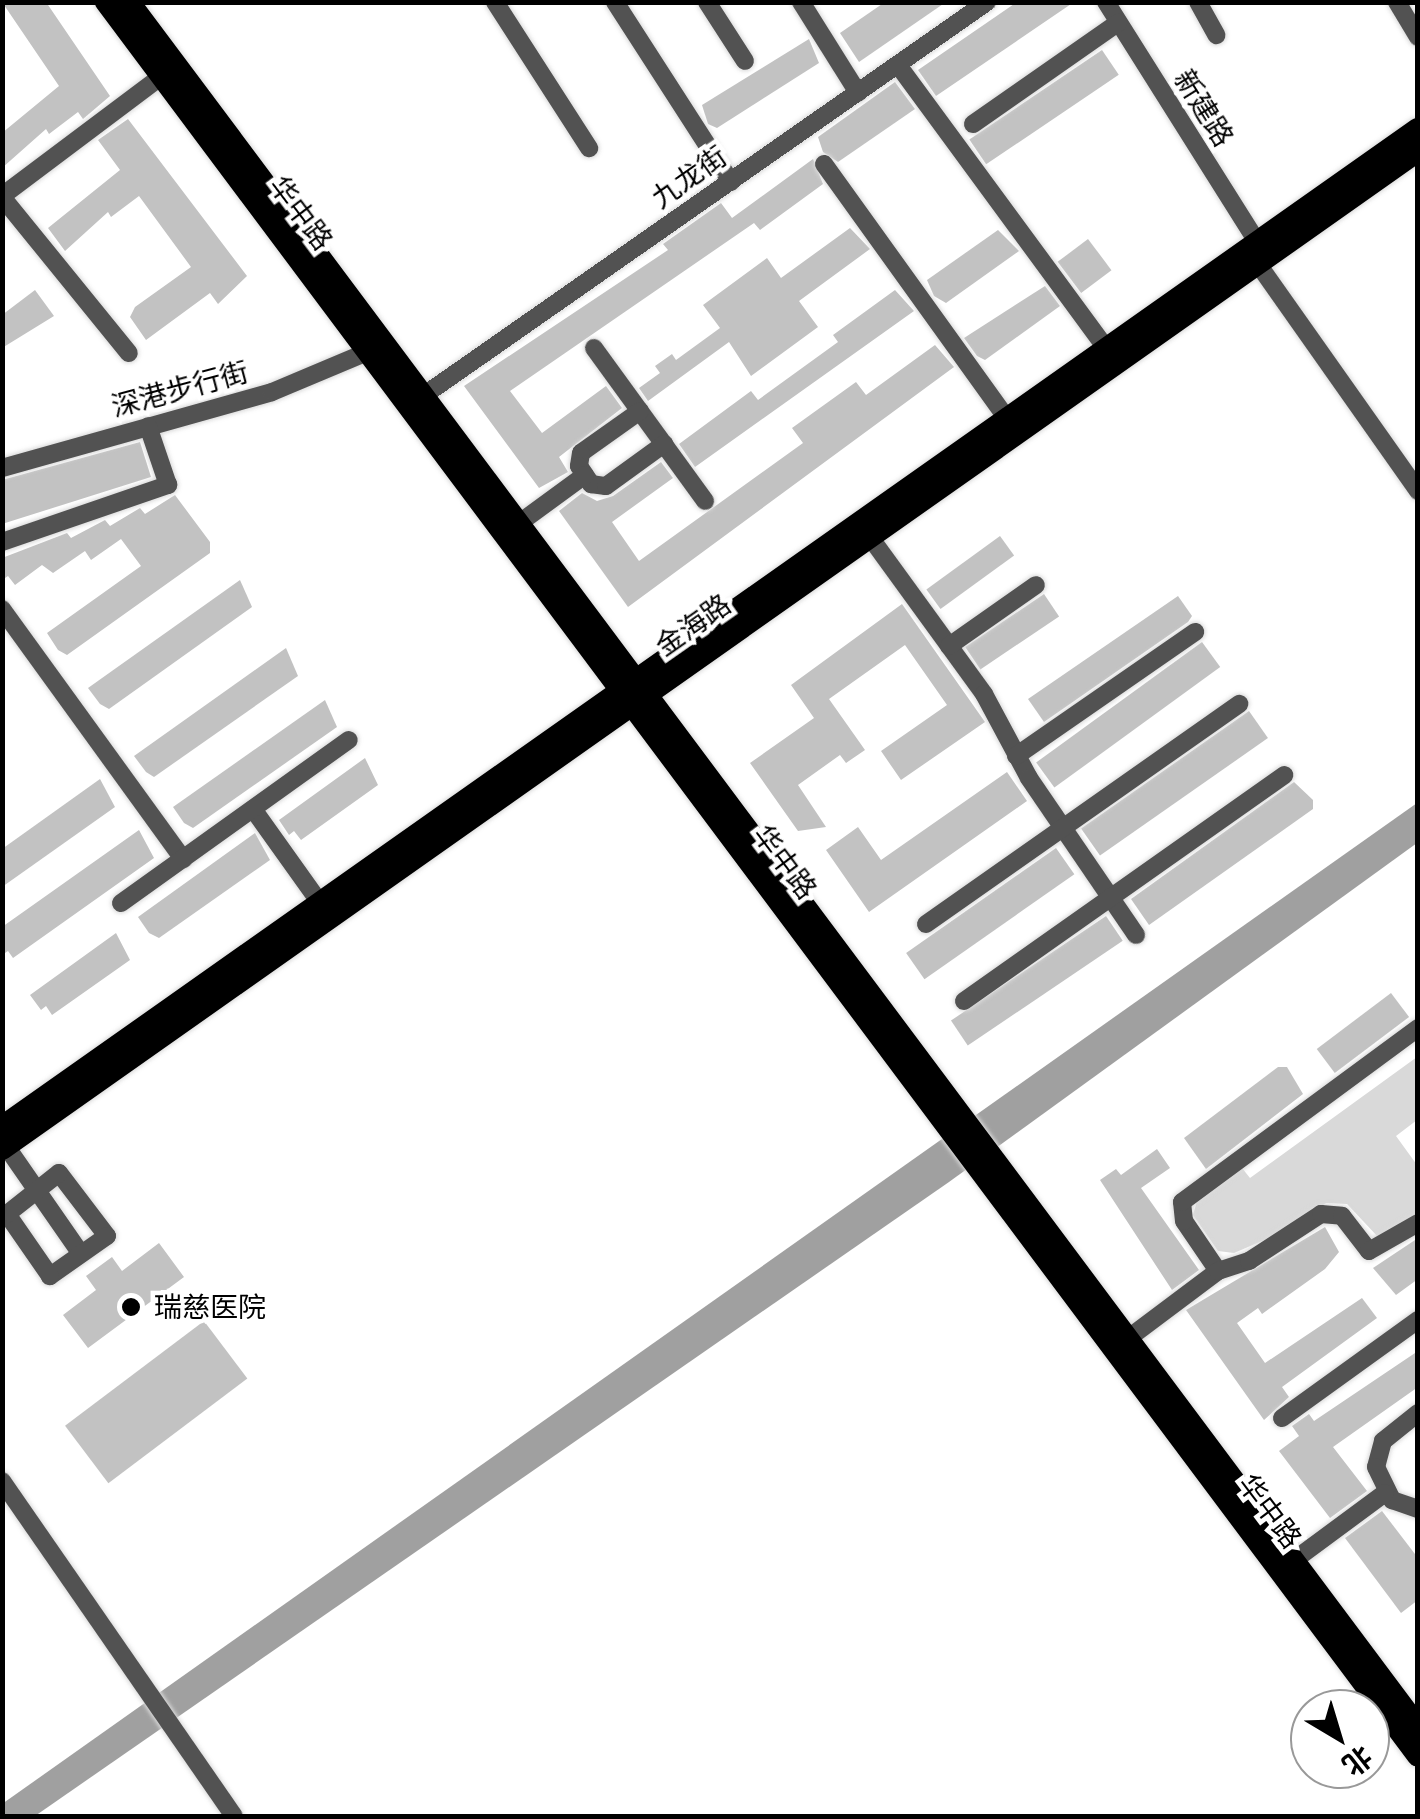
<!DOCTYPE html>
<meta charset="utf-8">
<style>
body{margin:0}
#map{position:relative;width:1420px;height:1819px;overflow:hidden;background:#fff;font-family:Inter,"Noto Sans SC",sans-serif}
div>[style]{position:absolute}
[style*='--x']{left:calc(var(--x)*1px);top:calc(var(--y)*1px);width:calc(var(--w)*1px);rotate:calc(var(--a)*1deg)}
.green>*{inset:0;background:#d9d9d9}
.water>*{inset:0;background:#a0a0a0}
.building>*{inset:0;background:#c2c2c2;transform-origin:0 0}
.roads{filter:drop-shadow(0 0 2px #dbdbdb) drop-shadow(0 0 2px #dbdbdb)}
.minor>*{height:18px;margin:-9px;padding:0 9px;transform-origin:9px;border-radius:9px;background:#525252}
.major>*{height:22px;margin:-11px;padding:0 11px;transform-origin:11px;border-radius:11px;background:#000}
.dots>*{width:28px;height:28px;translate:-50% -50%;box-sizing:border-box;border:5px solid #fff;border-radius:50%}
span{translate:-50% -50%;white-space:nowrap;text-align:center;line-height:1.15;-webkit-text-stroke:9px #fff;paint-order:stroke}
.street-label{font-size:28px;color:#000}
.poi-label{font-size:28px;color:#000}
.left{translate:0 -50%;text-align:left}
.frame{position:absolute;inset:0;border:5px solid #000;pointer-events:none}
.north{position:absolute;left:1290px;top:1689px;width:100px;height:100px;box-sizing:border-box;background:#fff;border:2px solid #999;border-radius:50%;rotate:142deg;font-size:28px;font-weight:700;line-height:40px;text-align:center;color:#000}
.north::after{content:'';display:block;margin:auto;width:35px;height:45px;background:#000;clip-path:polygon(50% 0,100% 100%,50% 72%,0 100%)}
</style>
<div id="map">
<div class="green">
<i style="clip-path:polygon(1417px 1057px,1417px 1120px,1396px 1136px,1417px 1165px,1417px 1215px,1379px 1238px,1347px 1204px,1326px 1203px,1269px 1238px,1234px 1253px,1218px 1251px,1193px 1215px,1197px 1201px,1242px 1168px,1250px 1178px)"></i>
</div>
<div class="water">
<i style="clip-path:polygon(1417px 803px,1417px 843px,949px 1182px,35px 1816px,3px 1816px,2px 1804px)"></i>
</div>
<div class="building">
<i style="clip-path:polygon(2px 2px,46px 2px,110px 96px,83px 119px,78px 112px,49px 134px,46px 129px,2px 168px,2px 133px,59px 86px)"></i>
<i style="clip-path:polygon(885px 2px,946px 2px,859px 62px,840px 33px)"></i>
<i style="clip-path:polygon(1017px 2px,1074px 2px,936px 96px,918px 70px)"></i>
<i style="clip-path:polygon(809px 39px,819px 63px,717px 128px,708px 124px,702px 105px)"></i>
<i style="left:1102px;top:50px;width:30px;height:160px;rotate:56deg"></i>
<i style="clip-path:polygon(895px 82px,915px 109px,838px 162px,823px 152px,818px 137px)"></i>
<i style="clip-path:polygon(128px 119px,247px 276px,218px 304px,210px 293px,146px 340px,130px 317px,135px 307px,191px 267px,139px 196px,111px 217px,108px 212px,65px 251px,48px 228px,120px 170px,98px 140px)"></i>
<i style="clip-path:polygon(813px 159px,823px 184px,760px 230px,754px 223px,510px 391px,542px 433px,606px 386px,622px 408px,559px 457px,568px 472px,539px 488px,464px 386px,668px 250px,663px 244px,721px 203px,732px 218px)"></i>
<i style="clip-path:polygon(850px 228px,870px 249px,799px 301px,818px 327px,751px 376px,729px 342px,648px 401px,639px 388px,660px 373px,655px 366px,672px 354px,676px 360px,720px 328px,703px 305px,767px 258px,781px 278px)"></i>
<i style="clip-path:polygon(998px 230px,1019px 251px,946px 303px,934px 296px,927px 280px)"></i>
<i style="left:1088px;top:239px;width:39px;height:38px;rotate:53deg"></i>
<i style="clip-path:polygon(1045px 286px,1060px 306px,985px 360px,977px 356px,964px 338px)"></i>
<i style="clip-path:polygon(35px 290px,54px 316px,2px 348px,2px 315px)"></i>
<i style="clip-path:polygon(895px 290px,914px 311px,695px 467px,679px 444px,751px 391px,758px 400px,838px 342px,833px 335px)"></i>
<i style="clip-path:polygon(935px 345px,954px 367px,628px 607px,559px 511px,582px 493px,597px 501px,613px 496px,661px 462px,673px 478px,612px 522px,639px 561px,803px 443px,792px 428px,856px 382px,866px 395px)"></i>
<i style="clip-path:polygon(140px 442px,151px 477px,2px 524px,2px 480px)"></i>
<i style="clip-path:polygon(175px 495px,210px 542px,210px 553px,67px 655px,58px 650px,47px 633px,141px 566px,121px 539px,91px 560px,85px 551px,53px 573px,42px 565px,15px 585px,8px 576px,2px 580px,2px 558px,67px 533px,71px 538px,105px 520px,110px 526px,140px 508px,145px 514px)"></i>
<i style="left:1000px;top:536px;width:24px;height:91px;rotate:54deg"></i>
<i style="clip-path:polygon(240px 580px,252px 607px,109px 709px,100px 704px,88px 688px)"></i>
<i style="left:1044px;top:594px;width:27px;height:95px;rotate:56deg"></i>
<i style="clip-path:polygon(1178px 596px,1192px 616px,1188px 622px,1044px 722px,1028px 699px)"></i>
<i style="clip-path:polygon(902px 604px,985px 722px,901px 780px,881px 751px,947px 705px,905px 645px,829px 699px,865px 750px,846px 763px,840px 755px,798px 785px,826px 827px,798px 831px,750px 763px,814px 718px,791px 685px)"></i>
<i style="left:1202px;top:642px;width:31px;height:205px;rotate:54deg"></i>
<i style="clip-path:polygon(286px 648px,298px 676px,154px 777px,146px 772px,134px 756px)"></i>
<i style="clip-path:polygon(325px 700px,337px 727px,193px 828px,184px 823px,173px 807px)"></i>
<i style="left:1249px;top:711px;width:33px;height:205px;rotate:55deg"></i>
<i style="clip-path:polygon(365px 758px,378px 785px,301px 840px,294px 831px,289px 835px,279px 820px)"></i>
<i style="clip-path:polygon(1007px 772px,1027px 801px,869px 912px,826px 850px,858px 827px,881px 860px)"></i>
<i style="clip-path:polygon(100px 779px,115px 807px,2px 887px,2px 849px)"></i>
<i style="clip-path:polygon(1294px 782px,1313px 800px,1313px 809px,1149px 925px,1131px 899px)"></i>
<i style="clip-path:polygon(139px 830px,154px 858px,13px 958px,8px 951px,2px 955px,2px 927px)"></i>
<i style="clip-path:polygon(255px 833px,270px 860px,159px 938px,149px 933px,138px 917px)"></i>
<i style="left:1056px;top:848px;width:32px;height:183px;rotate:55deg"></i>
<i style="left:1106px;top:916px;width:30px;height:187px;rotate:56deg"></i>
<i style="clip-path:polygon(116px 933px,130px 960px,52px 1015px,46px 1006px,41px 1010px,30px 995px)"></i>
<i style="left:1391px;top:993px;width:30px;height:93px;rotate:53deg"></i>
<i style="clip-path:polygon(1278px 1067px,1287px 1067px,1303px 1094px,1206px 1169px,1184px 1138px)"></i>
<i style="clip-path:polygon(1157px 1149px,1170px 1168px,1141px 1188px,1199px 1270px,1172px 1290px,1100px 1180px,1116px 1169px,1121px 1175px)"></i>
<i style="clip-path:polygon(1325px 1227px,1339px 1252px,1325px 1269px,1262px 1314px,1258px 1308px,1237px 1323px,1265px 1363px,1362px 1298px,1377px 1318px,1282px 1387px,1289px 1397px,1264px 1420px,1186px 1310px)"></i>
<i style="clip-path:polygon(1418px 1238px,1418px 1279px,1396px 1295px,1373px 1268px)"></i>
<i style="clip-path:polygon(159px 1243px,184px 1277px,88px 1348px,63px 1315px,96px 1290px,86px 1276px,112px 1257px,122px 1271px)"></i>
<i style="left:204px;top:1321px;width:72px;height:174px;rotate:53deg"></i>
<i style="clip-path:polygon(1418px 1351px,1418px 1387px,1333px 1447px,1367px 1491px,1330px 1518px,1279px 1451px,1299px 1436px,1292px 1426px,1309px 1414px,1314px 1421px)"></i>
<i style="clip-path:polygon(1382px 1511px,1418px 1558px,1418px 1600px,1401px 1613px,1345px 1538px)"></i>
</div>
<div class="roads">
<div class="minor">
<i style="--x:495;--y:2;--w:174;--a:57.2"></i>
<i style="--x:615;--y:2;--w:214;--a:57.2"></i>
<i style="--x:707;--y:2;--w:70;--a:57.2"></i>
<i style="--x:801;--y:2;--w:107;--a:57.9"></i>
<i style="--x:1106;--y:2;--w:284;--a:57.8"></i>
<i style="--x:1198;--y:2;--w:38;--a:61"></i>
<i style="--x:1397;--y:2;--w:41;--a:59"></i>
<i style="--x:898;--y:65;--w:351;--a:53.7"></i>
<i style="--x:973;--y:124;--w:177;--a:-34.9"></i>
<i style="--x:824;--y:164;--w:314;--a:54.3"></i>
<i style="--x:2;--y:196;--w:200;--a:-36.9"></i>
<i style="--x:2;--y:197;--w:201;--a:50.9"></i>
<i style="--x:1258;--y:264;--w:278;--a:54.8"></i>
<i style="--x:594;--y:348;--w:189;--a:54"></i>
<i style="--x:423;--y:396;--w:688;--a:-34.94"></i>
<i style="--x:640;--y:411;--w:72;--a:144.6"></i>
<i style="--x:581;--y:453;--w:13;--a:99"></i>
<i style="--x:579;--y:466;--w:22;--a:56"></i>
<i style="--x:591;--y:484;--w:15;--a:8"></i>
<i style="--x:606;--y:486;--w:72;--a:-35.9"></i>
<i style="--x:2;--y:468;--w:280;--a:-15.7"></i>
<i style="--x:272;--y:392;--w:103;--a:-22.8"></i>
<i style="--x:518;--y:524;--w:83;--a:-36.2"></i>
<i style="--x:870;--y:537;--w:194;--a:54"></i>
<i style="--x:984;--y:694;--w:95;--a:61.8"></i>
<i style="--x:1029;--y:778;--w:190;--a:55.7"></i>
<i style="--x:2;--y:542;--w:176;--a:-19"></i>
<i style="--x:168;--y:485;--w:62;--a:-108.7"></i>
<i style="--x:2;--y:609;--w:309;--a:54.1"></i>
<i style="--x:949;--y:646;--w:106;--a:-35"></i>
<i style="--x:1016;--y:756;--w:218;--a:-34.7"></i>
<i style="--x:253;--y:809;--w:115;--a:54.5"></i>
<i style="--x:121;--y:903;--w:280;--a:-35.6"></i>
<i style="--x:926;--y:924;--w:383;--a:-35.1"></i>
<i style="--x:964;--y:1001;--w:392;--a:-35.2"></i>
<i style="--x:6;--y:1146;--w:131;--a:55.2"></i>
<i style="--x:59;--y:1173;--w:79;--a:52.7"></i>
<i style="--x:107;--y:1236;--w:70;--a:144.9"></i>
<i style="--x:50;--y:1276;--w:75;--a:-124.7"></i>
<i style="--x:7;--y:1214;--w:66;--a:-38.3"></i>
<i style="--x:1218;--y:1271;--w:60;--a:-124.2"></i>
<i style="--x:1184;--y:1221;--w:19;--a:-96"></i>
<i style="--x:1182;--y:1202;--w:293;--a:-36.4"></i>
<i style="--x:1126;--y:1340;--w:115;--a:-36.9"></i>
<i style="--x:1218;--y:1271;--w:33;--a:-18"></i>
<i style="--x:1249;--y:1261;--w:86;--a:-33.1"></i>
<i style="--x:1321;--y:1214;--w:21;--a:5"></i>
<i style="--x:1342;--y:1216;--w:44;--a:52.4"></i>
<i style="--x:1369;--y:1251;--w:56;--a:-29.7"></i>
<i style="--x:1418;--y:1413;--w:45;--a:141.3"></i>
<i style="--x:1383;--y:1441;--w:27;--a:105"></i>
<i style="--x:1376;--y:1467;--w:37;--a:64"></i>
<i style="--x:1392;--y:1500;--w:28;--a:19"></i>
<i style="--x:1282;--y:1418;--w:168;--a:-35.8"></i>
<i style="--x:2;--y:1481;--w:407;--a:55.3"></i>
<i style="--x:1293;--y:1561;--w:114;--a:-36.5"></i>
</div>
<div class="major">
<i style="--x:106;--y:2;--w:2190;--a:53.2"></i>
<i style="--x:129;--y:2;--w:2153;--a:53.23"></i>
<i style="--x:2;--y:1127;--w:1732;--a:-35.18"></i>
<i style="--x:2;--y:1149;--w:1732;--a:-35.18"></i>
</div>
</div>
<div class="dots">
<i style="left:131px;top:1307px;background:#000"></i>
</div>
<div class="street-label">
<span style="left:1204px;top:108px;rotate:58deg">新建路</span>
<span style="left:689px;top:177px;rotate:-35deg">九龙街</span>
<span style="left:301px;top:213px;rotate:53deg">华中路</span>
<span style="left:180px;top:389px;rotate:-15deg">深港步行街</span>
<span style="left:693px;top:625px;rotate:-35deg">金海路</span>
<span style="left:785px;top:862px;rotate:53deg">华中路</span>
<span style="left:1270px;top:1511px;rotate:53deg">华中路</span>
</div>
<div class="poi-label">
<span class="left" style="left:154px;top:1307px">瑞慈医院</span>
</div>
<div class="frame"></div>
<div class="north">北</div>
</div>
